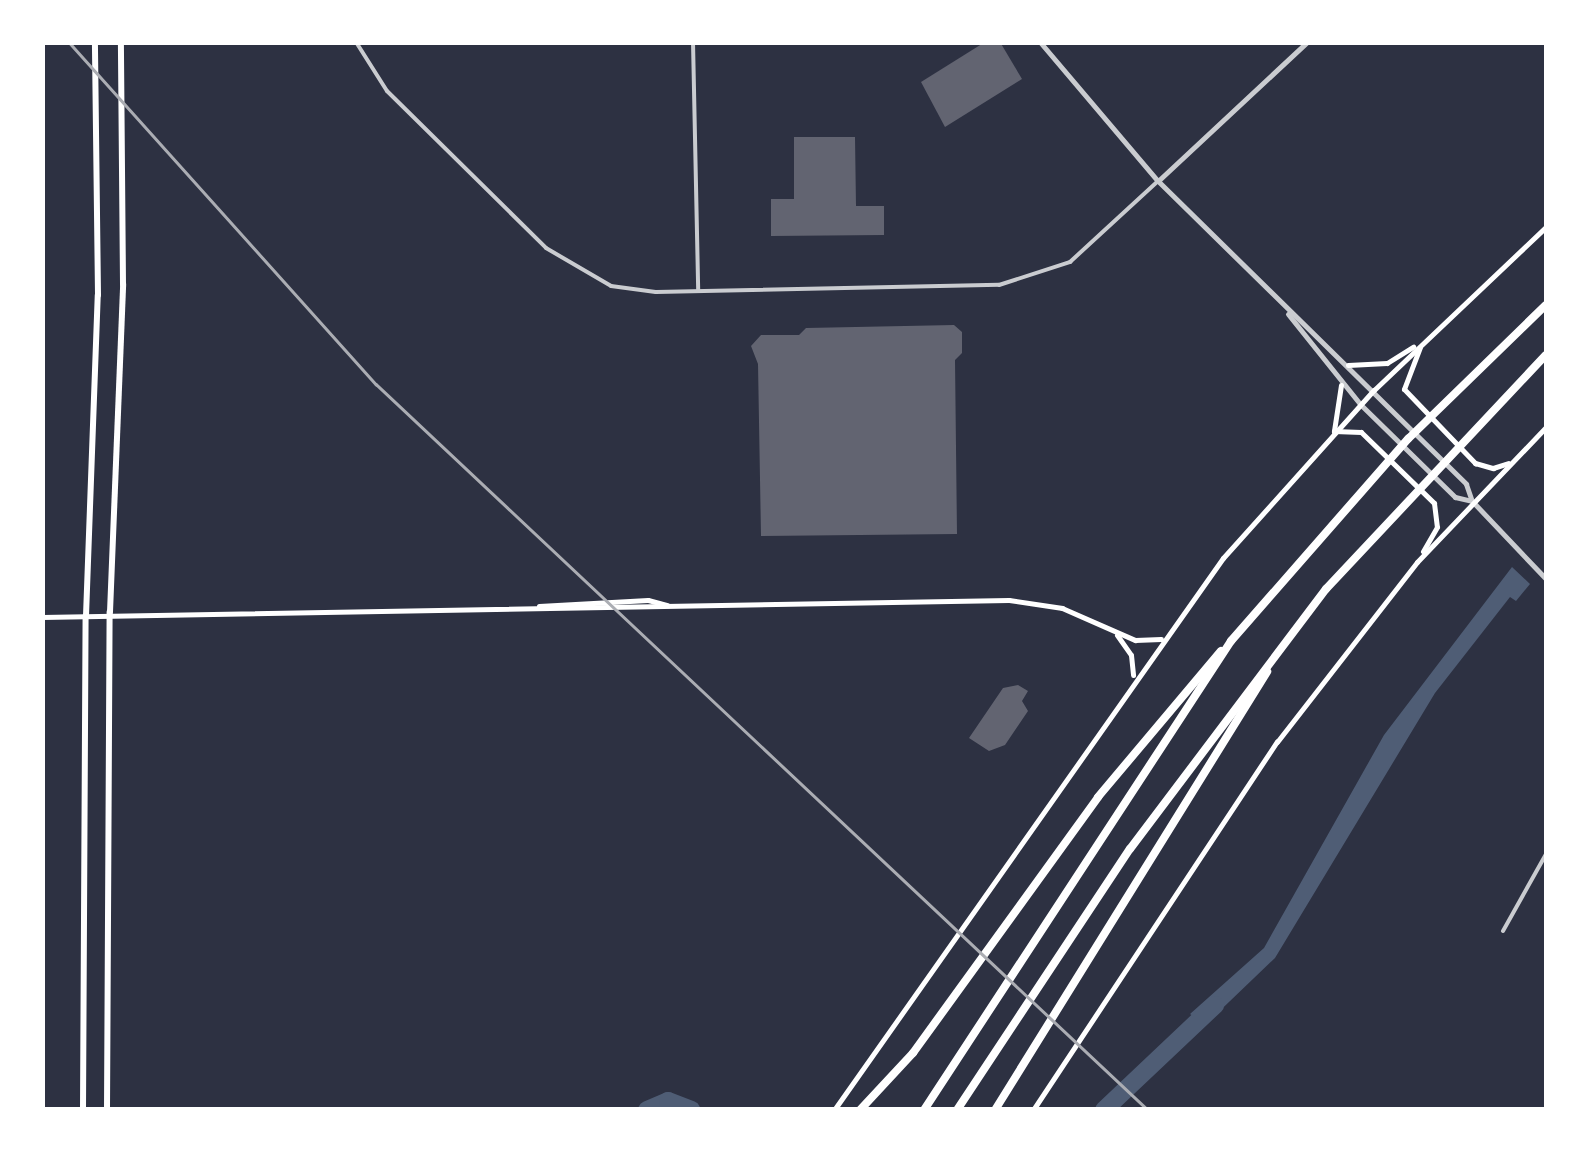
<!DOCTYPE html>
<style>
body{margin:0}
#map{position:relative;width:1589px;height:1152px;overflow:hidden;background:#2d3142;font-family:Overpass,sans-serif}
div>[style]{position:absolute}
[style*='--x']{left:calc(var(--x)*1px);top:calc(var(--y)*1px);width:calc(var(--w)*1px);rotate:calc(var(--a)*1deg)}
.water>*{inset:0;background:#4f5d75}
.river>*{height:18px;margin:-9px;padding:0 9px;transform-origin:9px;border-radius:9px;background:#4f5d75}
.building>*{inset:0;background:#626471}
.minor>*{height:4px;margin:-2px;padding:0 2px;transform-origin:2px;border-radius:2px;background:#caccd0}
.tertiary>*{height:5px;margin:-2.5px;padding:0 2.5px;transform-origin:2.5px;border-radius:2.5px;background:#caccd0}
.secondary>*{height:5px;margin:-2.5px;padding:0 2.5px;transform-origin:2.5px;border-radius:2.5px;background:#fff}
.primary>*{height:6px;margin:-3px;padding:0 3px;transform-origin:3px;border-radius:3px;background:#fff}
.motorway>*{height:8px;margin:-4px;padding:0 4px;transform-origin:4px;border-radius:4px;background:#fff}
.tram>*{height:2.5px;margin:-1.25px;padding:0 1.25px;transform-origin:1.25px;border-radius:1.25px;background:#abadb3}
span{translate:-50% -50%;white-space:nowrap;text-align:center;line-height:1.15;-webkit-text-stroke:10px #fff;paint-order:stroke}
.frame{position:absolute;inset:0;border:45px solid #fff;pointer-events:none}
</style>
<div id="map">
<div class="water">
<i style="clip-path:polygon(1512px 567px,1530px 584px,1516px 601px,1510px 597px,1435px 693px,1275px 958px,1205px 1025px,1190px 1014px,1264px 948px,1384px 735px)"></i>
</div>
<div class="river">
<i style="--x:647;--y:1110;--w:23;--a:-23"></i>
<i style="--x:668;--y:1101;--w:25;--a:21"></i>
<i style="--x:1104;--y:1110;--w:153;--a:-43.4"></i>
</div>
<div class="building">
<i style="clip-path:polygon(985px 42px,1000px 42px,1022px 79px,945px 127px,921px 82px)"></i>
<i style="clip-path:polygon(794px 137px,855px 137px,856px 206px,884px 206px,884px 235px,771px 236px,771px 199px,794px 199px)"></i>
<i style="clip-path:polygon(954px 325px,962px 332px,962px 353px,955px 360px,957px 534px,761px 536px,758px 364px,751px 346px,761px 335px,799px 335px,806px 328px)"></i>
<i style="clip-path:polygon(1018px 685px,1028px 691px,1022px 701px,1028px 711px,1005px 745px,989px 751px,969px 738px,1003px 688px)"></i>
</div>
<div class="minor">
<i style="--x:356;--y:42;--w:58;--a:57.7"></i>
<i style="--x:387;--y:91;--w:223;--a:44.6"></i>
<i style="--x:546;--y:248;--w:75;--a:30.3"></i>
<i style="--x:611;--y:286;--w:45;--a:7.6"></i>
<i style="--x:656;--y:292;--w:343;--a:-1.2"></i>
<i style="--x:999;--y:285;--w:75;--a:-17.9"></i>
<i style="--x:1070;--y:262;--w:120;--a:-42.6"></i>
<i style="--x:693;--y:42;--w:249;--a:88.8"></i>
<i style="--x:1503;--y:931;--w:88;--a:-60.8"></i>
</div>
<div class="tertiary">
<i style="--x:1040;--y:42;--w:182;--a:49.7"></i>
<i style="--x:1158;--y:181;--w:432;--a:44.5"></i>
<i style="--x:1466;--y:484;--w:18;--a:71"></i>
<i style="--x:1472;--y:501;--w:108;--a:46.5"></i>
<i style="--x:1158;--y:181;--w:204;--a:-43"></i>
<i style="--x:1288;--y:314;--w:115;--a:51.3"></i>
<i style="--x:1360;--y:404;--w:133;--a:44.4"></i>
<i style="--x:1455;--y:497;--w:17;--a:13"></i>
</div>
<div class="secondary">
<i style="--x:1420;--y:347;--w:45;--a:110.9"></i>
<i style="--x:1404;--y:389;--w:103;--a:46.2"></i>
<i style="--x:1475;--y:463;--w:19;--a:16"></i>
<i style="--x:1493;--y:468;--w:16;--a:-18"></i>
<i style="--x:1348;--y:365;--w:39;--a:-3"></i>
<i style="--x:1387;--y:363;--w:31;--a:-32"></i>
<i style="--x:1341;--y:385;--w:47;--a:98.7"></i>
<i style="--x:1334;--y:431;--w:27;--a:2"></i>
<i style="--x:1361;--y:432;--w:102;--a:44.2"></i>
<i style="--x:1434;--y:503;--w:24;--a:83"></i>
<i style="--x:1437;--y:527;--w:28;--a:120"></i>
<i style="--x:539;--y:606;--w:109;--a:-3.2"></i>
<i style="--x:648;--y:600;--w:20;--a:15"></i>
<i style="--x:42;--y:617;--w:967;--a:-1.01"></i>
<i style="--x:1009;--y:600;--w:54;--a:8.6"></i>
<i style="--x:1062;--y:608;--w:80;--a:23.7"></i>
<i style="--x:1135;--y:640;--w:26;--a:-2"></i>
<i style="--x:1117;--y:635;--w:24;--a:55"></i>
<i style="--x:1131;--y:655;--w:20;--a:84"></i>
<i style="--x:834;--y:1110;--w:675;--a:-54.83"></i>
<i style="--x:1223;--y:558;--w:226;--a:-48.1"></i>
<i style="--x:1374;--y:390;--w:237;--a:-43.5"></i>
<i style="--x:1033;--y:1110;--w:442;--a:-56.5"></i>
<i style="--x:1277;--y:742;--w:228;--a:-52.1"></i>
<i style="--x:1417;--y:562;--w:187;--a:-46.3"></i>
</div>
<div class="primary">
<i style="--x:83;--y:1110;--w:494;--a:-89.7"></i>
<i style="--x:86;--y:616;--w:321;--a:-87.9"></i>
<i style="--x:98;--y:295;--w:253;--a:-90.7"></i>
<i style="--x:107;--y:1110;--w:498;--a:-89.7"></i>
<i style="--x:110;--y:612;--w:328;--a:-87.7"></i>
<i style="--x:123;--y:284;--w:242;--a:-90.5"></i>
</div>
<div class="motorway">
<i style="--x:860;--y:1110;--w:78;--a:-47.1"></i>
<i style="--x:913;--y:1053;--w:316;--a:-54.1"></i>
<i style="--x:1098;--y:797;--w:191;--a:-49.9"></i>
<i style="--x:924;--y:1110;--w:561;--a:-56.79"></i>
<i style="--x:1231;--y:641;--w:269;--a:-48.8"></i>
<i style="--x:1408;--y:439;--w:192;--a:-44.2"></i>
<i style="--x:957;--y:1110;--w:313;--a:-56.5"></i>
<i style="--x:1130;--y:849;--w:326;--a:-53"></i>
<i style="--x:1326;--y:589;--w:321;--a:-46.8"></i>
<i style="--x:995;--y:1110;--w:516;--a:-58.16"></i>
</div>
<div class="tram">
<i style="--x:69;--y:42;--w:460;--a:48.1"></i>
<i style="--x:376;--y:384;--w:1060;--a:43.24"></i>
</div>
<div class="frame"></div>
</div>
